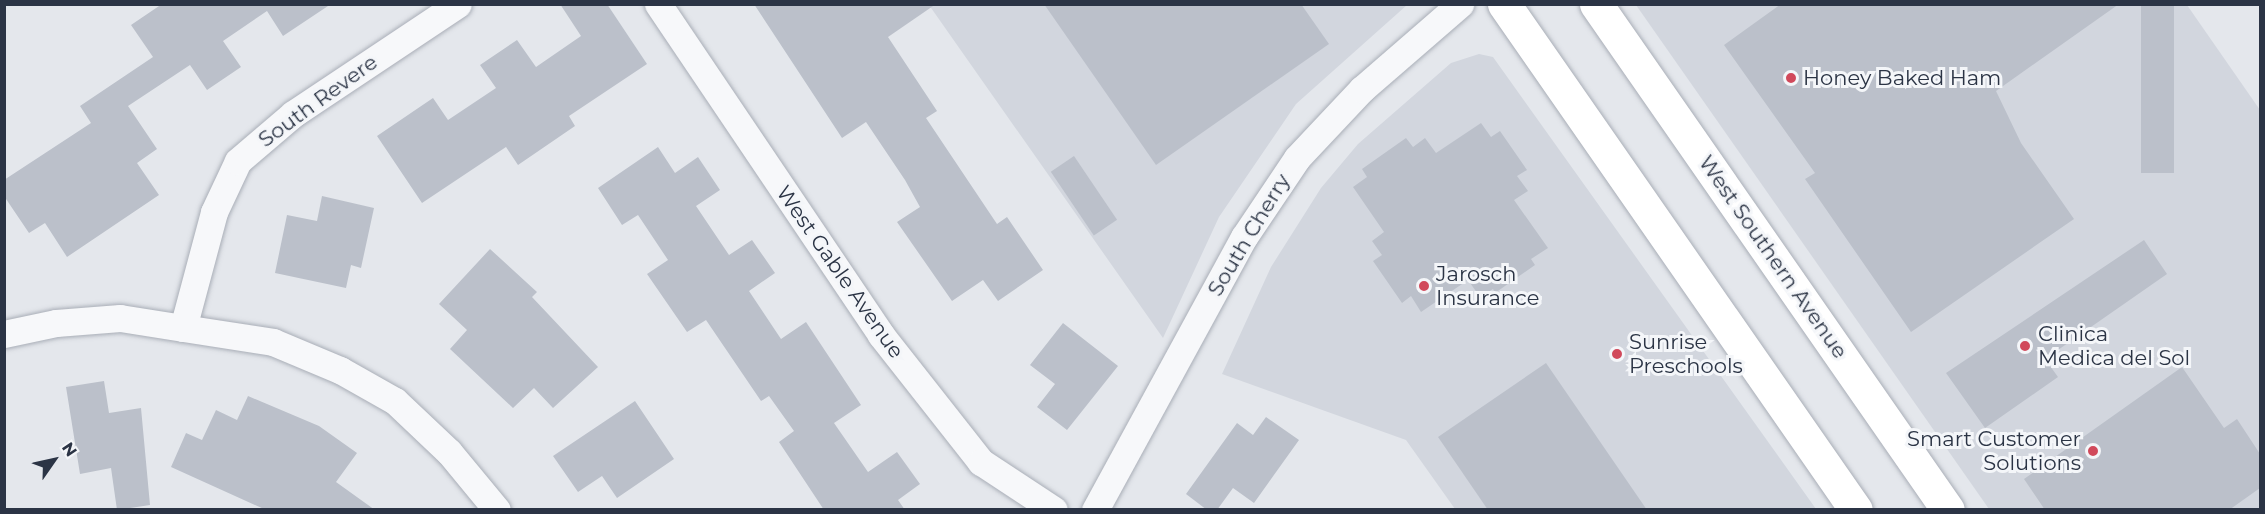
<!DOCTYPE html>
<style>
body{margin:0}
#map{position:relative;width:2265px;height:514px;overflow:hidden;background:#e4e7ec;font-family:Montserrat,sans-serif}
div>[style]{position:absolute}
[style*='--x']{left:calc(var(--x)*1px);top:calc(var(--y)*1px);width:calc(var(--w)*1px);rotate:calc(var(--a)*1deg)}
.built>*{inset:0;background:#d2d6de}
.building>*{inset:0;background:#bbc0ca;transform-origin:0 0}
.roads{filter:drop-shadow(0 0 2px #a9aeb7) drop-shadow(0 0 2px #a9aeb7)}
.street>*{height:27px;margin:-13.5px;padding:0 13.5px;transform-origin:13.5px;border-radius:13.5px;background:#f7f8fa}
.secondary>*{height:33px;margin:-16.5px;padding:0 16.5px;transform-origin:16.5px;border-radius:16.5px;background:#fff}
.dots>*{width:16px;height:16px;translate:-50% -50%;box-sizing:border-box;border:3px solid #f4f6f9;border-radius:50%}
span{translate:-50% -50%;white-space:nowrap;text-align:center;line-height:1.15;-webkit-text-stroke:6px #f4f6f9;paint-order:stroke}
.poi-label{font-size:21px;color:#2b3445}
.left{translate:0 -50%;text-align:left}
.right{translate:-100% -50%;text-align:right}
.street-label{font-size:21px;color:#2b3445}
.frame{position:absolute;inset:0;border:6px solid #2b3445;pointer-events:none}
.north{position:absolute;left:24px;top:430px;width:60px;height:60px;-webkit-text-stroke:4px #f4f6f9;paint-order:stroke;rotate:56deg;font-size:16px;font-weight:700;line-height:24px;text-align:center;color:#2b3445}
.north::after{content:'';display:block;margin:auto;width:21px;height:27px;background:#2b3445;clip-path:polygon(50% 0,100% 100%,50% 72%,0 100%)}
</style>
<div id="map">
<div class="built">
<i style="clip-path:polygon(929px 5px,1407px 5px,1296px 104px,1219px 217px,1163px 338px)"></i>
<i style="clip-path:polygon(1636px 5px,2187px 5px,2260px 110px,2260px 509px,1989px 509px)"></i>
<i style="clip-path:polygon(1479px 54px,1493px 57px,1816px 509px,1455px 509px,1406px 440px,1222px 374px,1271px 267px,1321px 188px,1358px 144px,1451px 63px)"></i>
</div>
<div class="building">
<i style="clip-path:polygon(162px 4px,331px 4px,283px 36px,267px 11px,223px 41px,241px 67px,207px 90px,190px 65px,128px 106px,157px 149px,137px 163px,159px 195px,67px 257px,45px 223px,29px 233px,4px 196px,4px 180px,91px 123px,80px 106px,153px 57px,131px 25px)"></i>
<i style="clip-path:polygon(560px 4px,607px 4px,647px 64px,569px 116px,575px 126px,518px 165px,506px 147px,422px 203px,377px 136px,433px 98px,448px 120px,496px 88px,480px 65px,517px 40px,536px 67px,581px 36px)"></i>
<i style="clip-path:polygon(754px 4px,936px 4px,888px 37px,937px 111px,926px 118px,997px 224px,1007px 217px,1043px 270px,998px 301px,983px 280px,952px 301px,897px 222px,920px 207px,905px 180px,866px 122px,842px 138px)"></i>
<i style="clip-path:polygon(1044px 4px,1301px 4px,1329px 44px,1156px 165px)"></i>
<i style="clip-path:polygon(1781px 4px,2119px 4px,1996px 91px,2021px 143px,2074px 219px,1911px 332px,1805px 179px,1815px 173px,1724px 45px)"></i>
<i style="left:2141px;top:4px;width:33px;height:169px"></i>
<i style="clip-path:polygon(1481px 123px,1491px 137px,1500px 131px,1527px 170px,1517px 176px,1528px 191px,1514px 200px,1548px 248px,1531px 259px,1535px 265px,1495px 293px,1493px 289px,1480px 297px,1468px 280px,1421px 312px,1411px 296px,1402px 303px,1373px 261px,1382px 255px,1372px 241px,1384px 232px,1353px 187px,1367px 177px,1362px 169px,1406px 138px,1413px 147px,1425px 138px,1436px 153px)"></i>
<i style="clip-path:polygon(658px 147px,675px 173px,698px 157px,720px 190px,696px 206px,729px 255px,752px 240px,775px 273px,749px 291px,781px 339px,806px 322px,861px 405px,834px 423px,868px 472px,897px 452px,920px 484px,898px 500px,905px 510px,824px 510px,779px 442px,794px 431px,769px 396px,761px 401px,706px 320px,687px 332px,647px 274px,668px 260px,638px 215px,622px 225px,598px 188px)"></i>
<i style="left:1074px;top:156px;width:77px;height:28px;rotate:56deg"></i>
<i style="clip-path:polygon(322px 196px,374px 208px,361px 268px,351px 265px,346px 288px,275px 273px,287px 215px,317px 221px)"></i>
<i style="clip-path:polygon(2144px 240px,2167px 274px,2045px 359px,2058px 377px,1985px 428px,1946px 373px)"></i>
<i style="clip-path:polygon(490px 249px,537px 292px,532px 297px,598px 367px,553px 408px,534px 388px,513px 408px,450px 349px,467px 330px,439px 304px)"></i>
<i style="clip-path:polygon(1063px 323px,1118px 366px,1067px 430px,1037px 407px,1055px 384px,1030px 365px)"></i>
<i style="clip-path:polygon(1546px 363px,1647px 510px,1488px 510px,1438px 437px)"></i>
<i style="clip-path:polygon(2182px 367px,2224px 428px,2237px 419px,2260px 454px,2260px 488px,2229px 510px,2045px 510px,2024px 479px)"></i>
<i style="clip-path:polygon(104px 381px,109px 413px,141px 408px,150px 505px,117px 510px,111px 468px,80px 474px,66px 387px)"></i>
<i style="clip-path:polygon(248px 396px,319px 426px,357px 453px,336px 482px,375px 510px,264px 509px,171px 467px,186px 433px,202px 440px,216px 410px,237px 420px)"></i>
<i style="clip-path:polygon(635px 401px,674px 459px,617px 498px,602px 476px,578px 492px,553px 456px)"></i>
<i style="clip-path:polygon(1266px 417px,1299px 440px,1254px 503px,1233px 488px,1217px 510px,1207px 510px,1186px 494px,1237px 423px,1253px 435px)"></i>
</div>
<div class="roads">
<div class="street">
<i style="--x:658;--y:4;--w:399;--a:56"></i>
<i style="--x:881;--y:335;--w:162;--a:51.8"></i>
<i style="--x:981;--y:462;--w:87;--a:33.3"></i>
<i style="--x:183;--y:328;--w:91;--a:8.8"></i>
<i style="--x:273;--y:342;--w:73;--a:22.7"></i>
<i style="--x:340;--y:370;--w:63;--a:29.4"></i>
<i style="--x:395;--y:401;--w:74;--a:43.4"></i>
<i style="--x:449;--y:452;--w:75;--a:50.4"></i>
<i style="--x:4;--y:334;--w:53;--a:-11.9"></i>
<i style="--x:56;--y:323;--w:64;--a:-4.5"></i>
<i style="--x:120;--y:318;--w:64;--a:9"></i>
<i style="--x:183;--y:328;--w:120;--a:-75"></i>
<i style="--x:214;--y:212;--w:56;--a:-64.8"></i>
<i style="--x:238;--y:161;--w:72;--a:-40.5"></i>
<i style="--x:293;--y:114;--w:198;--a:-33.7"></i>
<i style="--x:1095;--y:510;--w:311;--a:-61.4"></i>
<i style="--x:1244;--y:237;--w:95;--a:-56.1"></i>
<i style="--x:1297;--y:158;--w:95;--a:-46.7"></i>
<i style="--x:1362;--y:89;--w:130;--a:-40.9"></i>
</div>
<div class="secondary">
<i style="--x:1504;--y:4;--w:616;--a:55.18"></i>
<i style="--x:1596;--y:4;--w:616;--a:55.18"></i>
</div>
</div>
<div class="dots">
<i style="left:1791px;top:78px;background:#d1495b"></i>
<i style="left:1424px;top:286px;background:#d1495b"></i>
<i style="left:2025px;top:346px;background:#d1495b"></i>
<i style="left:1617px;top:354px;background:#d1495b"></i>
<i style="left:2093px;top:451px;background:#d1495b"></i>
</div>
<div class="poi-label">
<span class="left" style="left:1803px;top:78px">Honey Baked Ham</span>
<span class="left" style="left:1436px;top:286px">Jarosch<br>Insurance</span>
<span class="left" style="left:2038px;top:346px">Clinica<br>Medica del Sol</span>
<span class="left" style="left:1629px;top:354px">Sunrise<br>Preschools</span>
<span class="right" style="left:2081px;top:451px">Smart Customer<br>Solutions</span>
</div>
<div class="street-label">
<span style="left:318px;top:101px;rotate:-36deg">South Revere</span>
<span style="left:1249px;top:235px;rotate:-59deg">South Cherry</span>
<span style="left:1773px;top:257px;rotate:55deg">West Southern Avenue</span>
<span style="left:840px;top:272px;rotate:55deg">West Gable Avenue</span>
</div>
<div class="frame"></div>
<div class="north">N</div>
</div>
